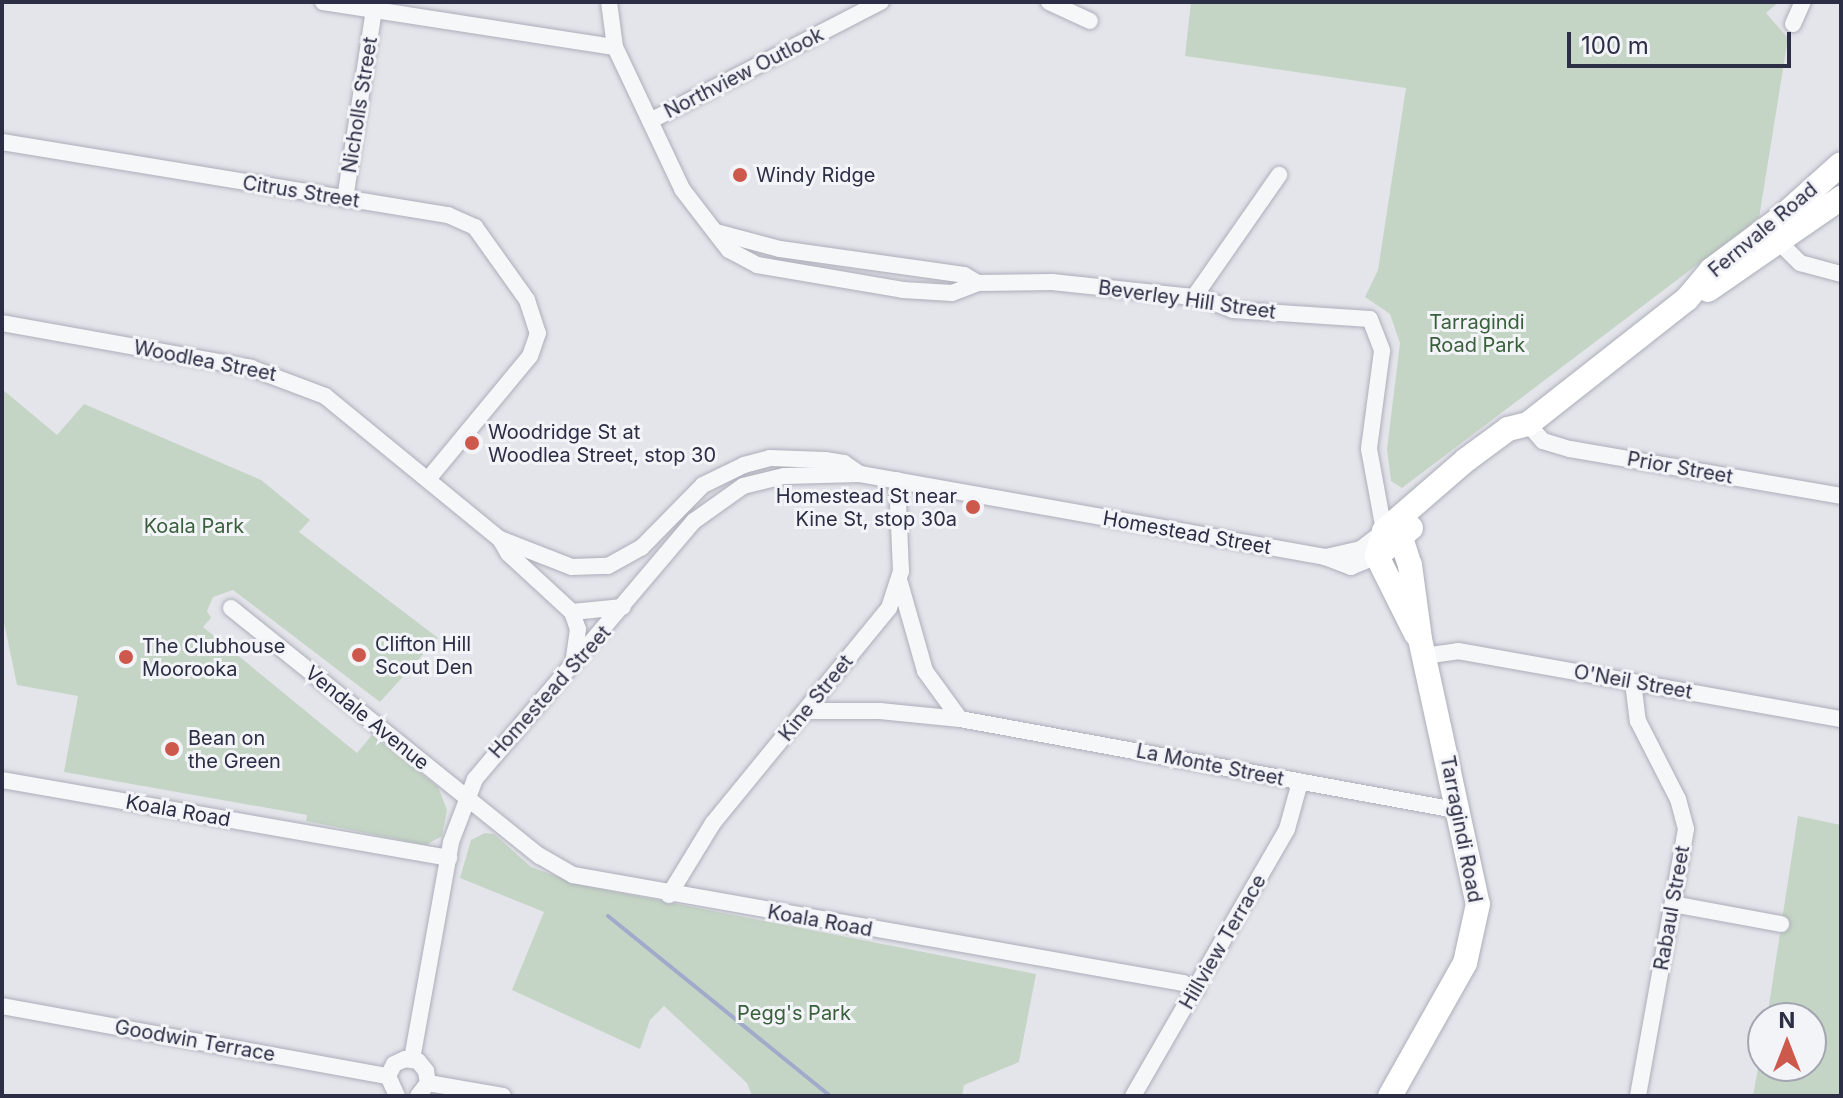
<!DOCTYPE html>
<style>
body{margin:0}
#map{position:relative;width:1843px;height:1098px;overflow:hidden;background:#e4e5eb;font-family:Inter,sans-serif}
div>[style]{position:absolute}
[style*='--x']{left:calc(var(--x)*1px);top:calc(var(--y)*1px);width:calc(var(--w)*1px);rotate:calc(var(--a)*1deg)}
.green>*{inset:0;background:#c5d5c5}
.stream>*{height:4px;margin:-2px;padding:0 2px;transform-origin:2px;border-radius:2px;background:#a0aaca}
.roads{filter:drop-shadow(0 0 2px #acaeb9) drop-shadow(0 0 2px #acaeb9)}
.street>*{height:16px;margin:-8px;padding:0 8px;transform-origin:8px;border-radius:8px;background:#f6f7f9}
.secondary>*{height:24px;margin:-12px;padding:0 12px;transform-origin:12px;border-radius:12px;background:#fff}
.dots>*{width:22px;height:22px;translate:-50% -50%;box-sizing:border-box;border:4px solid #f3f4f8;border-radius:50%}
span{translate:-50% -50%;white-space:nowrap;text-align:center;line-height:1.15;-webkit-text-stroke:6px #f3f4f8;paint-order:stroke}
.street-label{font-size:20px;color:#2b2e44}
.poi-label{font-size:20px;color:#2b2e44}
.left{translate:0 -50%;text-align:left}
.right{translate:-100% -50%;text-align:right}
.park-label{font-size:20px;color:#395f3b}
.frame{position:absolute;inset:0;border:4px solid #2b2e44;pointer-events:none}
.north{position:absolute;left:1747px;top:1002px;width:80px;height:80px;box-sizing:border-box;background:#f3f4f8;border:2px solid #a3a5b0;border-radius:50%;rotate:0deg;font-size:22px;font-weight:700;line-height:32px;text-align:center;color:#2b2e44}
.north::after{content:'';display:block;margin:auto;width:28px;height:36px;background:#cd584c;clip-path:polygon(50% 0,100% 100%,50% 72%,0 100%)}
.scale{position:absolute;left:1567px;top:32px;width:224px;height:36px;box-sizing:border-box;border:4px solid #2b2e44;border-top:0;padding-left:10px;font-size:24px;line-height:28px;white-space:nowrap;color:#2b2e44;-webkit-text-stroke:6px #f3f4f8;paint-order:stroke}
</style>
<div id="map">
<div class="green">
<i style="clip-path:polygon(1191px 2px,1779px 2px,1766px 13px,1788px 38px,1759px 218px,1402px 488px,1391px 481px,1387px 449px,1400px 343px,1390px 314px,1365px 297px,1378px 270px,1406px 88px,1185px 56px)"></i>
<i style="clip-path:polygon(2px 389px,57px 435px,84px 404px,261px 480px,310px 520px,299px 532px,438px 638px,380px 702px,233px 590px,213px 597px,207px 611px,211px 618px,203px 627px,357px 753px,372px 735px,438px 787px,447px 810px,442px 836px,426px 845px,306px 821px,307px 815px,64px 772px,78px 696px,17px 685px,2px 613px)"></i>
<i style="clip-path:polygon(1798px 816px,1841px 825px,1841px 1096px,1753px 1096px,1763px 1041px,1763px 1066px,1811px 1066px,1811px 1018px,1767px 1018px)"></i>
<i style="clip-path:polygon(485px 833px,494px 834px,531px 867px,580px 885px,1036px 974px,1019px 1062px,964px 1085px,962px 1096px,752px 1096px,747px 1083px,664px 1006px,650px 1020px,640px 1049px,512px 990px,544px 912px,460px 878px,471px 840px)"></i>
</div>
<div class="stream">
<i style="--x:608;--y:916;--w:286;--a:39"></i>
</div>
<div class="roads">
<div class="street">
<i style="--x:323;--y:2;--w:295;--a:8.8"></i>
<i style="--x:609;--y:2;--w:45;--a:82.4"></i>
<i style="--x:615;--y:47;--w:157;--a:64.7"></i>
<i style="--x:682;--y:189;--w:77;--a:52.4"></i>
<i style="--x:729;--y:250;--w:32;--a:28"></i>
<i style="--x:757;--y:265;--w:148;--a:9.7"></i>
<i style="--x:903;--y:290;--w:49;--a:3.5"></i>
<i style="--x:952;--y:293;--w:28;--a:-21"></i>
<i style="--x:978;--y:283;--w:74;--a:-0.8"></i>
<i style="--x:1052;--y:282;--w:151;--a:6.1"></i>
<i style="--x:1202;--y:298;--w:33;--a:21"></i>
<i style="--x:1233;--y:310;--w:137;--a:3.8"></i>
<i style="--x:1370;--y:319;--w:34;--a:69"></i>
<i style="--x:1382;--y:351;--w:99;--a:97.6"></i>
<i style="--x:1369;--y:449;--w:83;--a:79.6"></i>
<i style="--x:1384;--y:531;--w:29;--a:142"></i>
<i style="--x:1361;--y:549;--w:37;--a:167"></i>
<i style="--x:1049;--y:2;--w:45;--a:24.9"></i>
<i style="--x:1793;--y:24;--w:24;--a:-66"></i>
<i style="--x:650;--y:121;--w:260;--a:-27.3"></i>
<i style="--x:2;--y:142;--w:452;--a:9.3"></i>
<i style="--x:448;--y:215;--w:30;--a:24"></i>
<i style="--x:475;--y:227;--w:90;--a:54.5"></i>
<i style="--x:527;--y:300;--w:35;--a:72"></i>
<i style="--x:538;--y:333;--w:24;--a:109"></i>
<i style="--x:530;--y:356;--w:158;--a:129.6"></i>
<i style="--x:345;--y:199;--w:191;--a:-81.3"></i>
<i style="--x:716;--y:232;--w:66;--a:14.9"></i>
<i style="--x:780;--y:249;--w:186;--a:8"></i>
<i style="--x:964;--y:275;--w:16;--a:30"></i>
<i style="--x:1779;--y:242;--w:30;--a:45"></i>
<i style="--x:1800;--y:263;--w:42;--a:15"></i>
<i style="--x:1194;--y:297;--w:149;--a:-55.1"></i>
<i style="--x:2;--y:323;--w:253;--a:10.2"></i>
<i style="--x:251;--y:368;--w:79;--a:20.7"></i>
<i style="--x:325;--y:396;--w:226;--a:39.3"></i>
<i style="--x:500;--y:539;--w:16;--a:60"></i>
<i style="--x:508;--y:553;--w:87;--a:42.7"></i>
<i style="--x:572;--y:612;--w:18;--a:71"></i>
<i style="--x:578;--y:629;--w:30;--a:98"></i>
<i style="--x:1528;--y:424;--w:23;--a:49"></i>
<i style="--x:1543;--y:441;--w:28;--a:17"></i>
<i style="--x:1570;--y:449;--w:275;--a:9.8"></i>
<i style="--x:500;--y:539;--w:77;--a:21.3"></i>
<i style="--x:572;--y:567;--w:36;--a:-2"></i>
<i style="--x:608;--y:566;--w:38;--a:-29"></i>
<i style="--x:641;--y:548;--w:88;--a:-45.5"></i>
<i style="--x:703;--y:485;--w:46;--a:-26"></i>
<i style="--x:744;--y:465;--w:27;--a:-15"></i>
<i style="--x:770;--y:458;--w:55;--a:2.1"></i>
<i style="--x:825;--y:460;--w:19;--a:9"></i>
<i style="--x:844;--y:463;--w:19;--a:35"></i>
<i style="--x:900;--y:583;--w:91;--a:74.1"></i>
<i style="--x:925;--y:671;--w:59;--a:53.9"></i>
<i style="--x:231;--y:608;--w:396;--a:38.8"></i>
<i style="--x:540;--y:856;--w:38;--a:30"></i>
<i style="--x:573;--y:875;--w:619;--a:10.04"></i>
<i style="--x:1183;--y:983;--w:15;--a:28"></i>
<i style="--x:572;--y:612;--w:51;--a:-5.6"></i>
<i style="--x:1424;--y:656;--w:34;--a:-8"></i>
<i style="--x:1458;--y:651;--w:389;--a:10.1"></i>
<i style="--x:1633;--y:682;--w:39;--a:83"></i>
<i style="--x:1638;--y:721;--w:88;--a:62.9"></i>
<i style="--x:1678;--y:799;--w:31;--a:75"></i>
<i style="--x:1686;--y:829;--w:271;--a:100.2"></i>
<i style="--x:807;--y:711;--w:73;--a:0"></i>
<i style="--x:880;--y:711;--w:80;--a:5.7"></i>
<i style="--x:960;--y:719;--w:509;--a:10.41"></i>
<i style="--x:2;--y:780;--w:454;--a:9.9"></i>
<i style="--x:669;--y:895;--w:84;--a:-58.6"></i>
<i style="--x:713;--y:823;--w:278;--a:-50.7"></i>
<i style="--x:889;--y:608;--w:39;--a:-72"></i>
<i style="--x:901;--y:571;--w:91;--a:-92.5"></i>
<i style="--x:1673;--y:904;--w:110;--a:10.5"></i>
<i style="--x:2;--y:1006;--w:392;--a:10.3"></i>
<i style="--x:412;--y:1059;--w:220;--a:-79.8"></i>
<i style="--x:451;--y:842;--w:67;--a:-69.1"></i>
<i style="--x:475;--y:779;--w:338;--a:-49.7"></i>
<i style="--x:694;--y:521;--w:60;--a:-35.5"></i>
<i style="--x:743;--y:486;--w:42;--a:-13.7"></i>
<i style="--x:784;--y:476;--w:76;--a:-1.5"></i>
<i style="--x:860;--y:474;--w:472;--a:10.1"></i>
<i style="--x:1325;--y:557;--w:28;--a:21"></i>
<i style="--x:1351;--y:567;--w:28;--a:-23"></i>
<i style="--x:428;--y:1083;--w:76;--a:9.8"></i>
<i style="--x:397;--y:1096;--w:22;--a:-114"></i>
<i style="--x:388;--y:1076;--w:13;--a:-63"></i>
<i style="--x:394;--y:1064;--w:12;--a:-24"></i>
<i style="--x:405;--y:1059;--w:13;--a:9"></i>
<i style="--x:418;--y:1061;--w:13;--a:51"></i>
<i style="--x:426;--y:1071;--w:12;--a:81"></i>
<i style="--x:428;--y:1083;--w:16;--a:128"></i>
<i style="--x:1133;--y:1096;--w:308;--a:-60"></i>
<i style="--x:1287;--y:829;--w:49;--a:-74.5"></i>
</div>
<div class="secondary">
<i style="--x:1708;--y:290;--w:162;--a:-34.7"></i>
<i style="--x:1384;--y:531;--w:18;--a:22"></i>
<i style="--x:1401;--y:538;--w:28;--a:72"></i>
<i style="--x:1410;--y:565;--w:75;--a:82.3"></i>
<i style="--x:1420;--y:639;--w:271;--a:77.7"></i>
<i style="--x:1478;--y:904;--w:60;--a:102.4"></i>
<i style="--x:1465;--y:963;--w:153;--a:119.4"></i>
<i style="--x:1384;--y:531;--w:108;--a:-40.9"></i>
<i style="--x:1466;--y:460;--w:52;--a:-36.4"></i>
<i style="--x:1508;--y:429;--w:21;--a:-14"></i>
<i style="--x:1528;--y:424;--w:202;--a:-38.2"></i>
<i style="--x:1687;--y:299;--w:38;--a:-50"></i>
<i style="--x:1711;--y:270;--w:89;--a:-36.7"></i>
<i style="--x:1782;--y:217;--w:79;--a:-41.9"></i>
<i style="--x:1381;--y:541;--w:16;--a:105"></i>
<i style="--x:1377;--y:556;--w:87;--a:63.4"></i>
<i style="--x:1377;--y:556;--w:44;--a:-39.5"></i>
</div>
</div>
<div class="dots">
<i style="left:740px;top:175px;background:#cd584c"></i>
<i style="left:472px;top:443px;background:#cd584c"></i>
<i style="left:973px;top:507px;background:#cd584c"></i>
<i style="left:359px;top:655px;background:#cd584c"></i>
<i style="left:126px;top:657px;background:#cd584c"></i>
<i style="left:172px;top:749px;background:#cd584c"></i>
</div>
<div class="street-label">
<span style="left:744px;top:73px;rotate:-27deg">Northview Outlook</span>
<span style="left:360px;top:105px;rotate:-81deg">Nicholls Street</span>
<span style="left:301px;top:192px;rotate:9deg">Citrus Street</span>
<span style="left:1763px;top:230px;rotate:-40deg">Fernvale Road</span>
<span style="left:1187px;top:300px;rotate:8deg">Beverley Hill Street</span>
<span style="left:205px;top:361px;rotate:11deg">Woodlea Street</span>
<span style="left:1680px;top:468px;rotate:10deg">Prior Street</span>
<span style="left:1187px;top:533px;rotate:10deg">Homestead Street</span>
<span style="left:1633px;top:682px;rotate:10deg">O'Neil Street</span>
<span style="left:550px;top:692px;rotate:-48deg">Homestead Street</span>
<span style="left:816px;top:698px;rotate:-51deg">Kine Street</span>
<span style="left:367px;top:718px;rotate:39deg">Vendale Avenue</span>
<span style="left:1210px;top:765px;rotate:11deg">La Monte Street</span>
<span style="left:178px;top:811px;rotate:10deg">Koala Road</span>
<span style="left:1461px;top:829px;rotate:79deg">Tarragindi Road</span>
<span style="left:1672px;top:908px;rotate:-80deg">Rabaul Street</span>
<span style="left:820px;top:921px;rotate:10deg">Koala Road</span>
<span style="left:1223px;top:942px;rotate:-60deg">Hillview Terrace</span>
<span style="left:195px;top:1041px;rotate:10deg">Goodwin Terrace</span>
</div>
<div class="poi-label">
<span class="left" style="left:756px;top:175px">Windy Ridge</span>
<span class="left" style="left:488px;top:444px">Woodridge St at<br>Woodlea Street, stop 30</span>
<span class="right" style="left:957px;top:508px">Homestead St near<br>Kine St, stop 30a</span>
<span class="left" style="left:375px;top:656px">Clifton Hill<br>Scout Den</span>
<span class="left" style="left:142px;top:658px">The Clubhouse<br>Moorooka</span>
<span class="left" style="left:188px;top:750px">Bean on<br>the Green</span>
</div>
<div class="park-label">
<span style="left:1477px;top:334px">Tarragindi<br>Road Park</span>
<span style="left:194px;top:526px">Koala Park</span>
<span style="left:794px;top:1013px">Pegg's Park</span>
</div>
<div class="frame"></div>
<div class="north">N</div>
<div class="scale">100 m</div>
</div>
